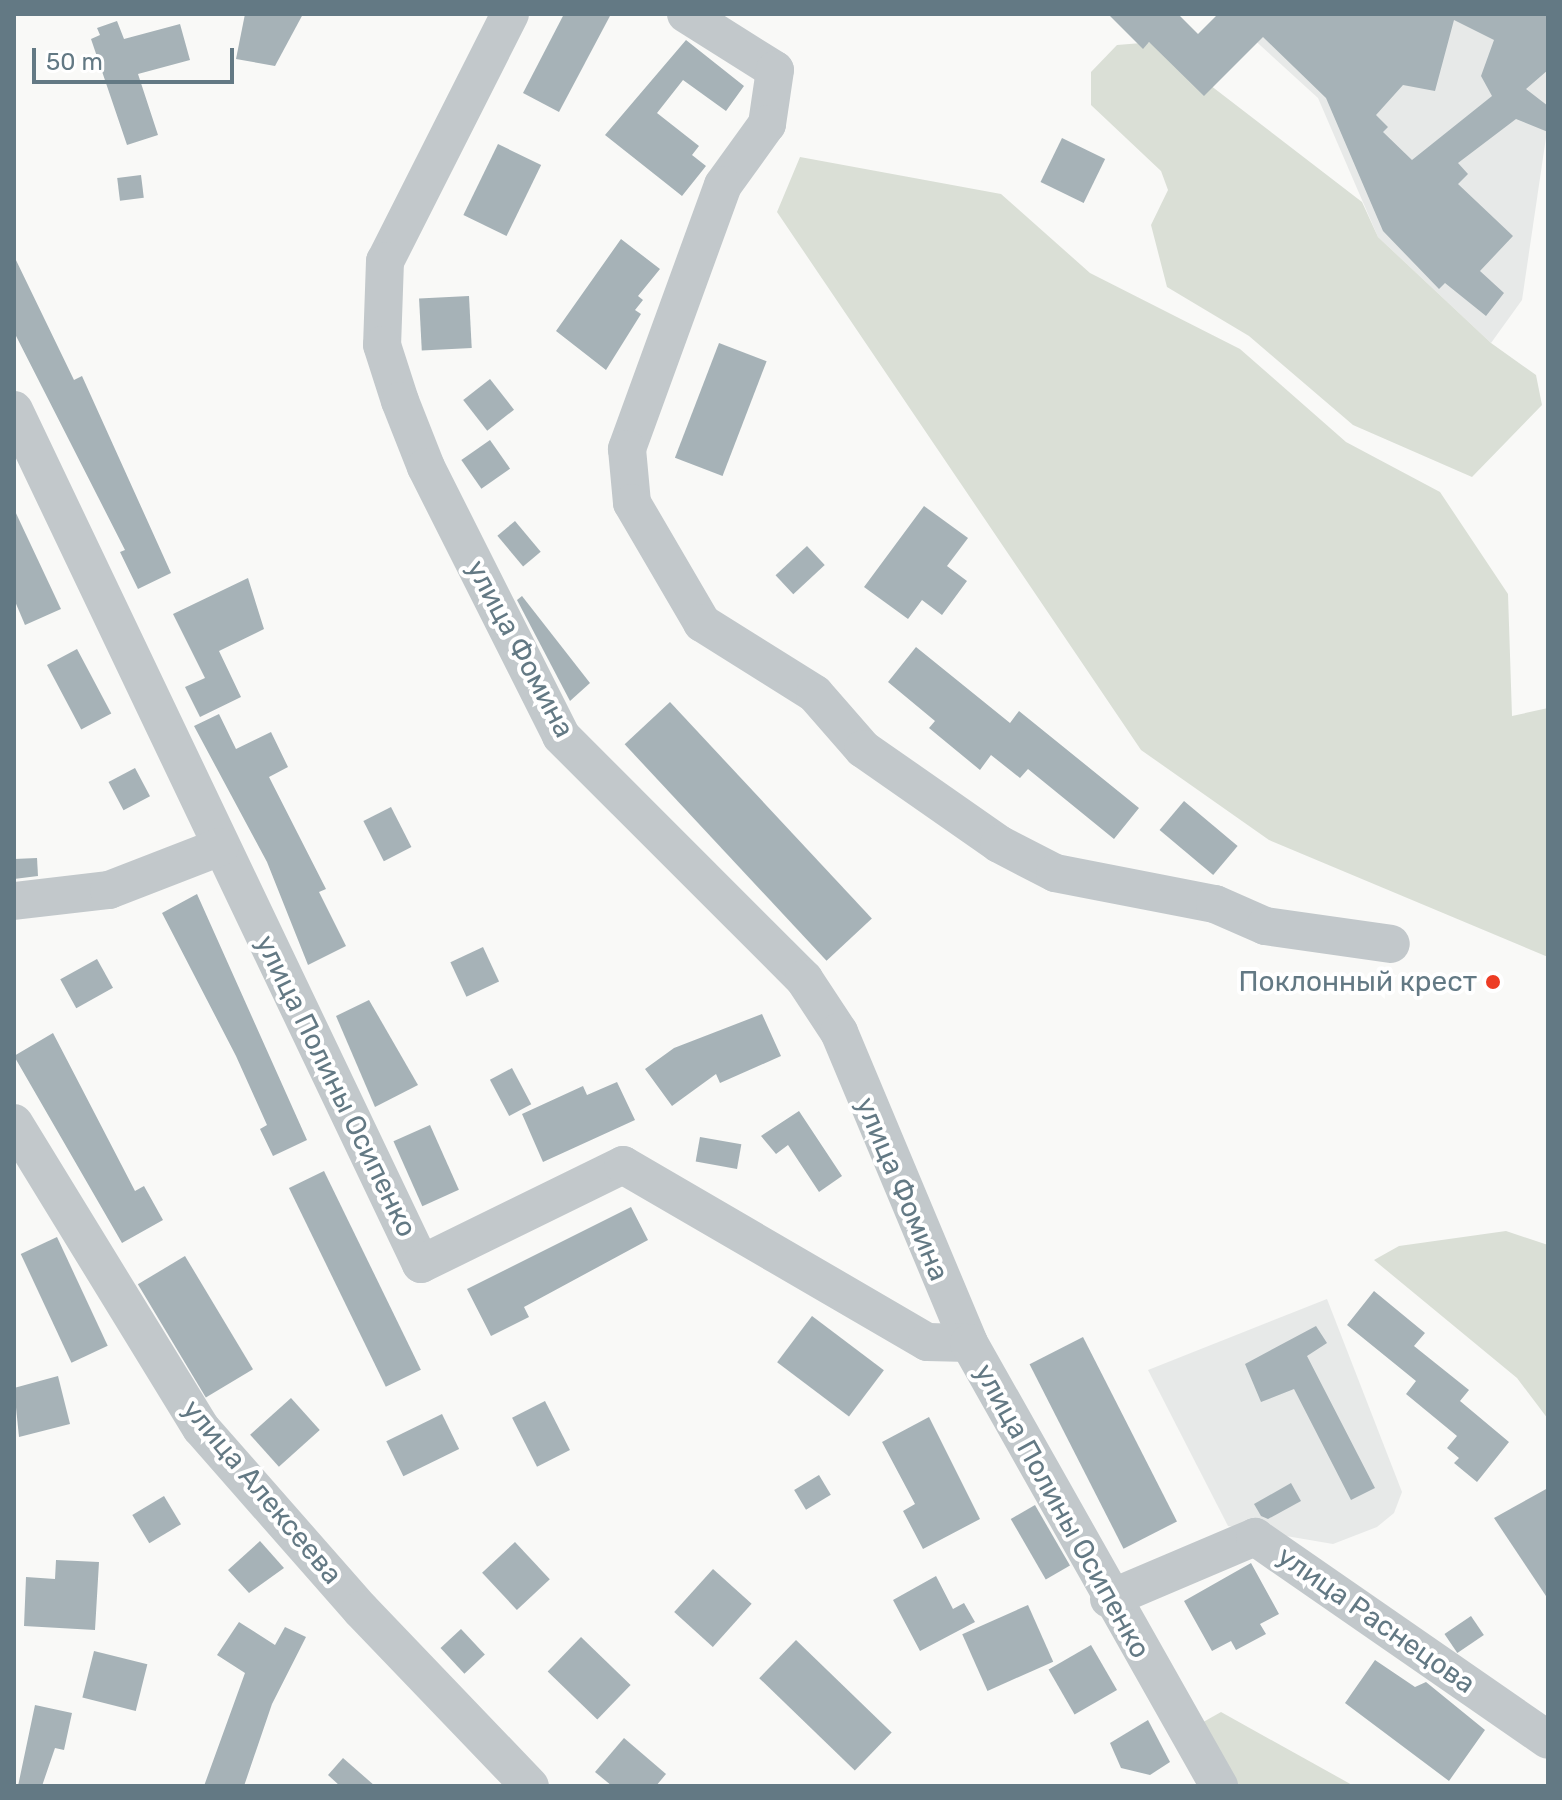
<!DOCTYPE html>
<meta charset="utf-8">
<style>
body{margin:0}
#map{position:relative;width:1562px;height:1800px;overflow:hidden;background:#f9f9f7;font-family:Rubik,sans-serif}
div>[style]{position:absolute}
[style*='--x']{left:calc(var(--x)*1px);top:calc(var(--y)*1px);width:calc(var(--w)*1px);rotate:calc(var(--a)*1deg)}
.built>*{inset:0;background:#e7e9e8}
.green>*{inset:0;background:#dadfd6}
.building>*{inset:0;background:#a6b2b7;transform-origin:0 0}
.minor>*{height:38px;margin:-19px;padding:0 19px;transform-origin:19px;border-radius:19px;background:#c2c8cb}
.dots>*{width:22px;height:22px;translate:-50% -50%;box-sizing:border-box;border:4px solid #fff;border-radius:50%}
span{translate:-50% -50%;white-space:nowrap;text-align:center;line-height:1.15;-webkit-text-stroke:8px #fff;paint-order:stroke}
.street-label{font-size:28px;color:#637984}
.poi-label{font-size:28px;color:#637984}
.right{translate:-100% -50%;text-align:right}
.frame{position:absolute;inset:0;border:16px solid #637984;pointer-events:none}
.scale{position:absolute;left:32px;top:48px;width:202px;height:36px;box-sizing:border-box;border:4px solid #637984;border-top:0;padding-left:10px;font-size:24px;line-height:28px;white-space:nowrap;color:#637984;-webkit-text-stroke:6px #fff;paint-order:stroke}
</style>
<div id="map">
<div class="built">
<i style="clip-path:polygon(1226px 14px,1548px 14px,1548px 124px,1522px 300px,1491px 343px,1378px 237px,1318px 98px)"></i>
<i style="clip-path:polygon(1327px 1299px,1402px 1492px,1394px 1513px,1377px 1527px,1333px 1544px,1228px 1526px,1148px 1370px)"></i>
</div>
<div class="green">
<i style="clip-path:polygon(1154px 42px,1362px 202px,1378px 237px,1491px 343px,1536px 375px,1542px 405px,1472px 477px,1353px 425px,1249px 336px,1167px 287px,1151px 225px,1168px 190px,1161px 171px,1091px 105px,1091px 72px,1117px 45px)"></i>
<i style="clip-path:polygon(800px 157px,1001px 194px,1090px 273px,1240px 349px,1346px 442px,1440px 492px,1508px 594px,1512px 716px,1548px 708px,1548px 957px,1269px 840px,1141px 750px,777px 212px)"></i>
<i style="clip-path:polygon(1506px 1231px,1548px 1245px,1548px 1419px,1517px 1378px,1374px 1260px,1399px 1246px)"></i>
<i style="clip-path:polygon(1221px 1712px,1354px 1786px,1234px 1786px,1198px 1725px)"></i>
</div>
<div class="building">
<i style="clip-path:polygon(245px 14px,303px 14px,275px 66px,236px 59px)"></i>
<i style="clip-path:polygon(564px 14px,611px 14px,559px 112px,523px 93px)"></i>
<i style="clip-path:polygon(evenodd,1108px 14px,1178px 14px,1198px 34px,1218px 14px,1548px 14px,1548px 70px,1526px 89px,1548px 106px,1548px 132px,1516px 119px,1458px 163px,1468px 174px,1458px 184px,1513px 236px,1480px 271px,1504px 293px,1486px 316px,1445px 283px,1439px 289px,1383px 231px,1326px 98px,1263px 37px,1204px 96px,1149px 42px,1143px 49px,1108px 14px,1454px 20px,1494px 40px,1481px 76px,1492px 96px,1412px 160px,1383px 132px,1388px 127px,1376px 115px,1403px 85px,1435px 91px,1454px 20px)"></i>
<i style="clip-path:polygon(117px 21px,124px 39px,180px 24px,190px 60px,138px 74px,158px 135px,127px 145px,91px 39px,100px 35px,97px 28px)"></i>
<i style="clip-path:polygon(686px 40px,744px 86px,726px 111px,683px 80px,657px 113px,699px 146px,692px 155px,706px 166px,682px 196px,605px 135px)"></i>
<i style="left:1062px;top:138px;width:48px;height:49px;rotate:26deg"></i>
<i style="left:498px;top:144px;width:48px;height:79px;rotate:26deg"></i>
<i style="left:141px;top:175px;width:23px;height:24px;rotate:83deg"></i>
<i style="clip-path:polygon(621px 239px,660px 269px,638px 296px,643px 300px,635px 310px,641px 314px,606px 370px,556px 331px)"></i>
<i style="clip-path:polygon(14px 256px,74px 380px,82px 376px,171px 573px,138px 589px,120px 552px,125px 550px,14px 332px)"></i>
<i style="left:469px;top:296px;width:52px;height:50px;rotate:87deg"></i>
<i style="left:719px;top:343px;width:51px;height:123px;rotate:21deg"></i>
<i style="left:490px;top:379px;width:39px;height:34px;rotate:52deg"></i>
<i style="left:490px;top:440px;width:35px;height:35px;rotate:55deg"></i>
<i style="clip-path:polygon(924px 506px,968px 538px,947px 566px,967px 581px,942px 615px,922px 600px,908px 619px,864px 587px)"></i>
<i style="clip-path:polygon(14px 509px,61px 609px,25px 625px,14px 599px)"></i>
<i style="left:515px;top:521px;width:40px;height:23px;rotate:50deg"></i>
<i style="left:807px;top:546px;width:26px;height:43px;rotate:47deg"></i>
<i style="clip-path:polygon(248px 578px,264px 629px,219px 651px,241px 697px,200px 717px,185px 687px,205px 678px,173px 614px)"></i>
<i style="clip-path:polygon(522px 596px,590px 683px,570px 701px,517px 600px)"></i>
<i style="clip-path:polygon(916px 647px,1010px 723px,1019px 711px,1139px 808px,1114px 839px,1028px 769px,1020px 778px,991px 755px,980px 770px,929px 728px,935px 721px,888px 682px)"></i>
<i style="left:77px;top:649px;width:73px;height:34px;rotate:62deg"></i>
<i style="left:670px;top:702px;width:296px;height:62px;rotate:47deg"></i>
<i style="clip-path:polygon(219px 714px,236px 749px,271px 732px,288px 767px,269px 777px,326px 889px,319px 892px,346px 946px,308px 965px,267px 862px,194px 726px)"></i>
<i style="left:135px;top:768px;width:32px;height:30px;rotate:62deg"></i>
<i style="left:1184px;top:801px;width:70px;height:38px;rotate:40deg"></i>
<i style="left:391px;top:807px;width:45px;height:31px;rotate:63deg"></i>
<i style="clip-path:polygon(37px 858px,38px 876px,14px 879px,14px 859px)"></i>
<i style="clip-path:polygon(197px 894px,307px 1140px,273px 1156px,260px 1129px,267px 1125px,236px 1056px,162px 913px)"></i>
<i style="left:483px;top:947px;width:38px;height:36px;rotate:65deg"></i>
<i style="left:97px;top:959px;width:33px;height:42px;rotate:61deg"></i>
<i style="clip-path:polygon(369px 1000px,418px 1085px,375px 1107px,336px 1016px)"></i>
<i style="clip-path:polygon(762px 1014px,781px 1056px,720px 1083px,716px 1074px,672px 1106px,645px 1069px,674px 1048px)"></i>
<i style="clip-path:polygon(53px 1033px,135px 1191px,144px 1186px,163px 1220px,122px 1243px,14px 1056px)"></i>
<i style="left:512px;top:1068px;width:41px;height:25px;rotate:62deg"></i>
<i style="clip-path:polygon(617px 1082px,635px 1120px,543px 1162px,522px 1114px,583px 1086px,587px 1095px)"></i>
<i style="clip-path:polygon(799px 1111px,842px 1176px,819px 1192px,788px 1145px,776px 1154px,761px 1136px)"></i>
<i style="left:430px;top:1125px;width:71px;height:40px;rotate:66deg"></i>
<i style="left:700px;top:1137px;width:42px;height:25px;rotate:10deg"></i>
<i style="left:324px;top:1171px;width:221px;height:39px;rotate:64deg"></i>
<i style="clip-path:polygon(631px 1207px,648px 1240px,524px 1307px,529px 1317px,491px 1336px,467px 1289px)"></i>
<i style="left:57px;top:1237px;width:120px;height:40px;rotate:65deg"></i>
<i style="left:185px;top:1256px;width:132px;height:55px;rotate:59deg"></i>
<i style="clip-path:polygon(1374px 1291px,1425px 1333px,1414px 1346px,1469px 1390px,1460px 1401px,1509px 1442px,1477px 1482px,1454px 1463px,1459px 1458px,1447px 1448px,1457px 1436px,1406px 1394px,1416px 1381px,1347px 1325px)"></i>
<i style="left:812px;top:1316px;width:90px;height:58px;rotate:37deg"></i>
<i style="clip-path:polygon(1316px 1326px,1327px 1343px,1307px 1356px,1375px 1488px,1351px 1500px,1294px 1389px,1261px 1402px,1245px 1364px)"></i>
<i style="left:1083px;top:1337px;width:207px;height:60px;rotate:63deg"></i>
<i style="clip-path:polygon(58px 1376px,70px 1424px,19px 1437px,14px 1388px)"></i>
<i style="left:291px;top:1398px;width:43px;height:55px;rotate:48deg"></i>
<i style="left:545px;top:1401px;width:55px;height:37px;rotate:63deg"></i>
<i style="left:442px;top:1414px;width:39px;height:62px;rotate:64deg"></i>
<i style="clip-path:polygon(929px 1417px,980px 1519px,923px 1549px,903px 1511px,915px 1504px,882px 1442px)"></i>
<i style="left:819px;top:1475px;width:23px;height:29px;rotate:59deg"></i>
<i style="clip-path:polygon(1291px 1483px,1301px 1501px,1268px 1519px,1261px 1516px,1254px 1504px)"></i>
<i style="clip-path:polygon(1548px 1488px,1548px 1599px,1494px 1518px)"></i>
<i style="left:164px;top:1496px;width:33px;height:37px;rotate:59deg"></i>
<i style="left:1035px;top:1505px;width:70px;height:28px;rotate:60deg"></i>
<i style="clip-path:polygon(260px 1541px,284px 1568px,249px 1593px,228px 1570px)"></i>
<i style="left:515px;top:1542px;width:51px;height:45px;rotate:47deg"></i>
<i style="clip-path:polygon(56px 1560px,99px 1562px,95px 1630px,24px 1626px,26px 1577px,55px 1579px)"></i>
<i style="clip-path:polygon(1251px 1563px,1279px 1614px,1260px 1624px,1266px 1634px,1236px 1650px,1231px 1641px,1212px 1651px,1184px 1601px)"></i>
<i style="left:713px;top:1569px;width:52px;height:58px;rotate:42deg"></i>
<i style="clip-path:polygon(936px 1576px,953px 1609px,964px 1603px,975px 1622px,920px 1651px,893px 1600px)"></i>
<i style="left:1028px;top:1605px;width:62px;height:72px;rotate:66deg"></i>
<i style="left:1471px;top:1616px;width:23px;height:32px;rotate:56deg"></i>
<i style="clip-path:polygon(239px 1622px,275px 1645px,285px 1627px,306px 1637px,272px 1704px,244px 1786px,204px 1786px,245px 1673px,217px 1655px)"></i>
<i style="left:461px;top:1629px;width:35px;height:28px;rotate:47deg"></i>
<i style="left:581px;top:1637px;width:69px;height:48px;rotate:44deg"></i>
<i style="left:796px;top:1640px;width:133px;height:53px;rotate:44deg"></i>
<i style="left:1091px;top:1645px;width:52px;height:49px;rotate:60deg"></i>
<i style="left:94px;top:1651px;width:55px;height:48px;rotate:14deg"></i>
<i style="clip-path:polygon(1375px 1660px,1415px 1687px,1426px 1682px,1485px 1730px,1449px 1781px,1345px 1703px)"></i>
<i style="clip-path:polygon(35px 1705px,72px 1713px,64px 1750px,55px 1748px,42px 1786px,18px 1786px)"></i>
<i style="clip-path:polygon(1148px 1720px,1170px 1762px,1150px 1775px,1121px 1768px,1110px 1743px)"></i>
<i style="clip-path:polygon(624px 1738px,666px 1774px,656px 1786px,612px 1786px,595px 1772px)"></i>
<i style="clip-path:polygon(343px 1758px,375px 1786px,340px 1786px,328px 1775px)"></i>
</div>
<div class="minor">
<i style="--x:510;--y:14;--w:277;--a:116.8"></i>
<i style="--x:385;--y:261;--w:84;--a:92"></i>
<i style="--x:382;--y:345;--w:59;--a:72.2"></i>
<i style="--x:400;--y:401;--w:71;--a:68.5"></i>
<i style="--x:426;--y:467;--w:301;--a:63.3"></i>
<i style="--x:561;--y:736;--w:344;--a:45"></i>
<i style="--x:804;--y:979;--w:64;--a:56.6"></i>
<i style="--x:839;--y:1032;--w:337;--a:67.3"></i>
<i style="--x:686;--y:14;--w:105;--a:32.2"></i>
<i style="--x:775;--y:70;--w:55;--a:98.4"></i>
<i style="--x:767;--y:124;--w:75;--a:125.8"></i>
<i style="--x:723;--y:185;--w:281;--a:110"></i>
<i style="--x:627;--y:449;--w:54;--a:84.7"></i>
<i style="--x:632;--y:503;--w:139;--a:59.7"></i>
<i style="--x:702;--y:623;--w:133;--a:32.1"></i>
<i style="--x:815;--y:694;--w:73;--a:48.9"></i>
<i style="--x:863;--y:749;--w:166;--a:34.9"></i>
<i style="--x:999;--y:844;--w:63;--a:27.4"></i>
<i style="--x:1055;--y:873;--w:163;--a:11"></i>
<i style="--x:1215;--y:904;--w:55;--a:23.7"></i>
<i style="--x:1265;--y:926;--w:127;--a:8.1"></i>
<i style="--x:14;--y:410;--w:946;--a:64.52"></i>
<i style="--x:421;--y:1264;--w:225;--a:-26.1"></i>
<i style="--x:623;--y:1165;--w:352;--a:30.2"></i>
<i style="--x:927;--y:1342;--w:42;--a:1.4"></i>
<i style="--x:969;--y:1343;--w:509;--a:60.56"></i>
<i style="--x:14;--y:901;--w:96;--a:-6.6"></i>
<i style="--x:109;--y:890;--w:119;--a:-21.2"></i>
<i style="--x:14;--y:1123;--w:358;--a:58.5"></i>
<i style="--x:201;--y:1428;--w:242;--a:48.7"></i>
<i style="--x:361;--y:1610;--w:244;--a:46.2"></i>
<i style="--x:1109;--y:1599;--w:159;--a:-23"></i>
<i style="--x:1255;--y:1537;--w:356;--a:34.7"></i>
</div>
<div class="dots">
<i style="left:1493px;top:982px;background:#ed3c24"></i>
</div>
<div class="street-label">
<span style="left:520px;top:649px;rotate:62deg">улица Фомина</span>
<span style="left:336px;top:1086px;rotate:64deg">улица Полины Осипенко</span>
<span style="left:902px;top:1189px;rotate:67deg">улица Фомина</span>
<span style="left:262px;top:1492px;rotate:50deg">улица Алексеева</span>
<span style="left:1062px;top:1511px;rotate:61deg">улица Полины Осипенко</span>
<span style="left:1376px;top:1620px;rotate:35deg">улица Раснецова</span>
</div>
<div class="poi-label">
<span class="right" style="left:1477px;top:982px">Поклонный крест</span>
</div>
<div class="frame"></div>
<div class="scale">50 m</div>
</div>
